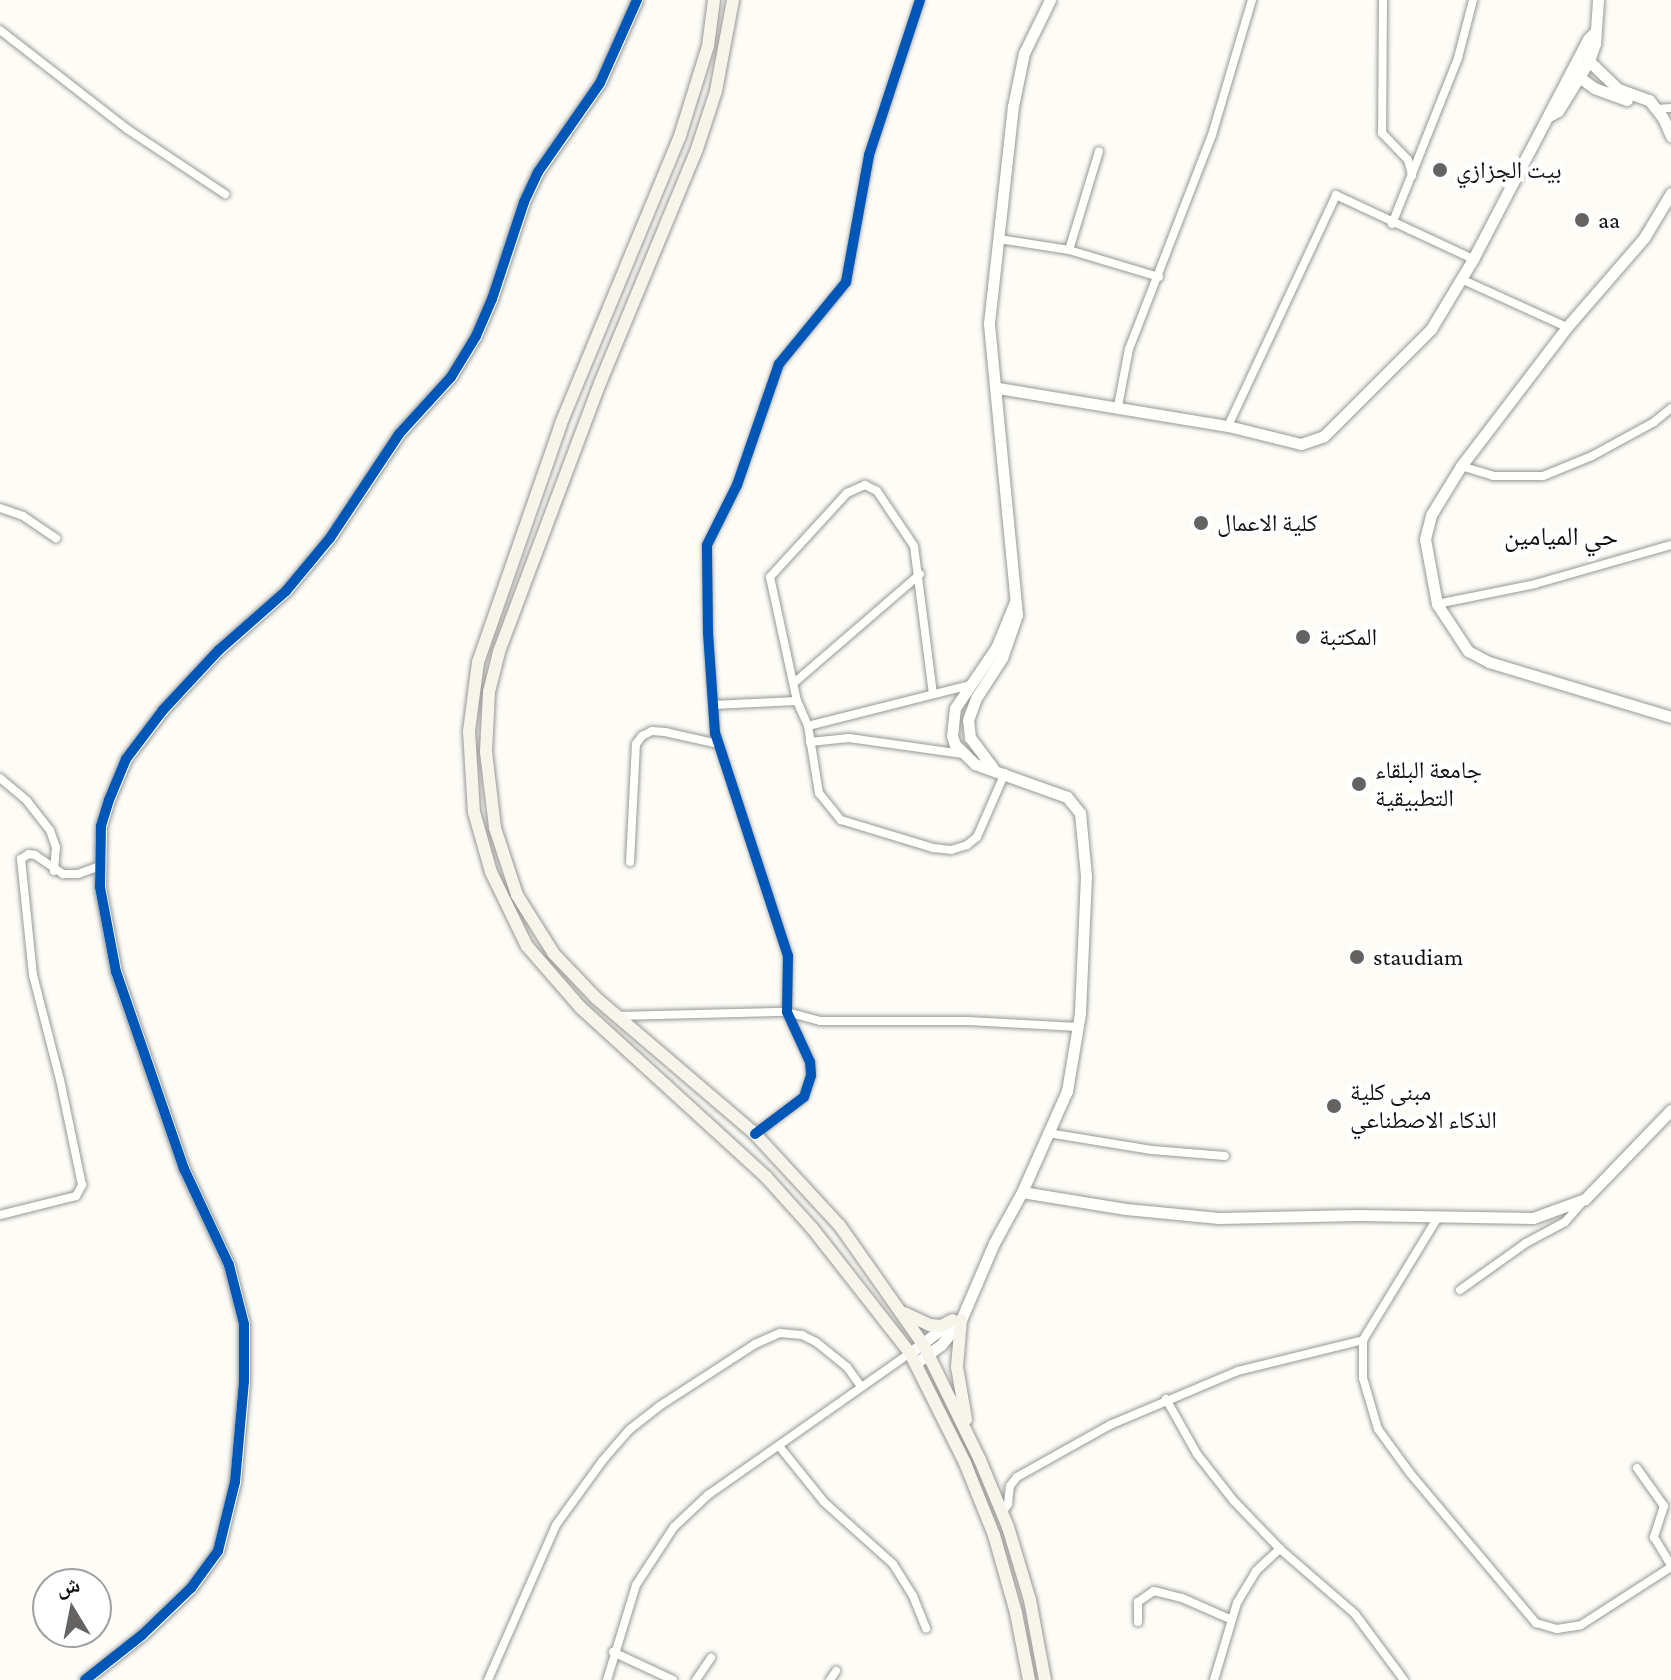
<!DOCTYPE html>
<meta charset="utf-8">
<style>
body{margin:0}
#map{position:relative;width:1671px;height:1680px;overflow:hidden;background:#fdfcf7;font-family:"Crimson Pro","Noto Naskh Arabic",serif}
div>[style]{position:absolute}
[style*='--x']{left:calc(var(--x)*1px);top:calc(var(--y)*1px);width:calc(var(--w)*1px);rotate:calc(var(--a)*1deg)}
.roads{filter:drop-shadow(0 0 2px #979795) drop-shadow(0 0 2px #979795)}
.minor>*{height:8px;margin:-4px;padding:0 4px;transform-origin:4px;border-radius:4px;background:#fffffe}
.tertiary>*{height:11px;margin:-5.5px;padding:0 5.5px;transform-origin:5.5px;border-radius:5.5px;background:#fffffe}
.secondary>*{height:12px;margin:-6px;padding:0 6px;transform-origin:6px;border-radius:6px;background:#f6f4eb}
.cycleway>*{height:10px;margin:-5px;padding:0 5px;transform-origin:5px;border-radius:5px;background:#0057b8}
.dots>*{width:22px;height:22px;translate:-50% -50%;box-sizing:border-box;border:4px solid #fff;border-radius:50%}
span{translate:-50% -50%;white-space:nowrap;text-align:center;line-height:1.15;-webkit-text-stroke:8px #fff;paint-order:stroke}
.poi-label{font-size:24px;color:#111}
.left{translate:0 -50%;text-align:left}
.neighbourhood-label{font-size:26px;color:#111}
.north{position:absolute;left:32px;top:1568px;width:80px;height:80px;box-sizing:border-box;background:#fff;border:2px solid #a0a0a0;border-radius:50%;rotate:350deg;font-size:22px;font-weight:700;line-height:32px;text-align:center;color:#111}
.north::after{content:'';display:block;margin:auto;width:28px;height:36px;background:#646362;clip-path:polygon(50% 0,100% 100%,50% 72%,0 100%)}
</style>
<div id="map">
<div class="roads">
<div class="minor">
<i style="--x:1383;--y:0;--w:133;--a:90.4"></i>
<i style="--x:1382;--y:133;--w:37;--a:46"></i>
<i style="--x:1408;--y:160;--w:16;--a:75"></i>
<i style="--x:0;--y:30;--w:161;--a:37.9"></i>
<i style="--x:127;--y:129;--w:118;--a:33.6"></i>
<i style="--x:1657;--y:109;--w:14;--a:-4"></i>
<i style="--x:1392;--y:224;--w:179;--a:-68.3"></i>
<i style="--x:1458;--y:58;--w:60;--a:-75.5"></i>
<i style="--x:999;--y:239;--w:71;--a:8.9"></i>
<i style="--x:1069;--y:250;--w:94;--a:16.7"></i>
<i style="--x:1069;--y:250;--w:103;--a:-73.1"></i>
<i style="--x:1461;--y:279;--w:116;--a:24.4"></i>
<i style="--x:1118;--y:406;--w:58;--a:-79.1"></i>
<i style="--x:1129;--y:349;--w:230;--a:-68.8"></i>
<i style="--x:1212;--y:135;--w:141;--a:-73.5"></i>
<i style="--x:1228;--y:426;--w:255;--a:-64.9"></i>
<i style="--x:1336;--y:195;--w:151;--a:25"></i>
<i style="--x:1461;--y:466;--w:34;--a:17"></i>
<i style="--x:1493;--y:476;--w:50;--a:0"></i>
<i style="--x:1543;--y:476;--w:53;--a:-22.2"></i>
<i style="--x:1592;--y:456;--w:71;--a:-28.7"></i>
<i style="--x:1654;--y:422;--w:22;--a:-39"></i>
<i style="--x:0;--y:508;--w:24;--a:19"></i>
<i style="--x:23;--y:516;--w:40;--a:34"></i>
<i style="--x:1437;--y:604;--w:100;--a:-11.5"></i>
<i style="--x:1535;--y:584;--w:141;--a:-16"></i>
<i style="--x:795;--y:682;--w:165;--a:-40.8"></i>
<i style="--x:797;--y:701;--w:127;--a:-102.3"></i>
<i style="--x:770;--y:577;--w:114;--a:-47.5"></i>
<i style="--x:847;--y:493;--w:20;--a:-24"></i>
<i style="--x:865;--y:485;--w:13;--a:27"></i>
<i style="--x:877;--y:491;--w:66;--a:56.1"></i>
<i style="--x:914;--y:546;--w:149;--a:82.7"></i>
<i style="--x:713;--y:705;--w:84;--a:-2.7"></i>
<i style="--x:797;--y:701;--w:27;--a:66"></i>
<i style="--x:808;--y:726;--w:68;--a:80.7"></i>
<i style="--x:819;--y:793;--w:35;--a:51"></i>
<i style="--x:841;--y:820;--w:96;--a:16.9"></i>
<i style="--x:933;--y:848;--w:18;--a:6"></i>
<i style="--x:951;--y:850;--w:17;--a:-17"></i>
<i style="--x:967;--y:845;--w:13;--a:-39"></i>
<i style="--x:977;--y:837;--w:70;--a:-66.4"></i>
<i style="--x:808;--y:726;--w:167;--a:-14.2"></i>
<i style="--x:810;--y:742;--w:39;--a:-6"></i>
<i style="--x:849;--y:738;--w:115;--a:8"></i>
<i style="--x:0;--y:778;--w:35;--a:40"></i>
<i style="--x:27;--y:801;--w:37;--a:52"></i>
<i style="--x:50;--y:830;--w:18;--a:71"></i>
<i style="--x:56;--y:847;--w:24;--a:95"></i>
<i style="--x:630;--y:862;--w:118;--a:-87.1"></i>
<i style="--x:636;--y:744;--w:10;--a:-53"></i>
<i style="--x:642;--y:736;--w:11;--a:-27"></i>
<i style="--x:652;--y:731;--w:13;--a:4"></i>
<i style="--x:665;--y:732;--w:54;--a:12.8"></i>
<i style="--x:618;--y:1016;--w:169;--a:-1.4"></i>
<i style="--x:787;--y:1012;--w:34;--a:15"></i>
<i style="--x:820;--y:1021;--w:148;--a:0"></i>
<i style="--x:968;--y:1021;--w:110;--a:3.1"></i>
<i style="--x:1048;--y:1133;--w:105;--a:9.3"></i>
<i style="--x:1152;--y:1150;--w:73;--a:4.7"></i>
<i style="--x:755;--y:1134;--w:61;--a:-37.1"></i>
<i style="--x:804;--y:1097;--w:23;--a:-72"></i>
<i style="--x:811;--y:1075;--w:13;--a:-94"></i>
<i style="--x:810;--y:1062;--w:55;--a:-114.7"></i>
<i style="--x:787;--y:1012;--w:56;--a:-89"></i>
<i style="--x:788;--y:956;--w:235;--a:-108.1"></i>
<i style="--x:715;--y:733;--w:101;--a:-94"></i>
<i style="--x:708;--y:632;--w:87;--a:-90.7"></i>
<i style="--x:707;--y:545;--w:67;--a:-63.4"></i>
<i style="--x:737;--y:485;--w:128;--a:-70.9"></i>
<i style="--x:779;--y:364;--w:106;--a:-50.7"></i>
<i style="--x:846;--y:282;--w:129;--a:-79.7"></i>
<i style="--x:869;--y:155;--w:163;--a:-71.8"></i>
<i style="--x:0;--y:1215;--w:78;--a:-14"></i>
<i style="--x:76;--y:1196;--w:13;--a:-61"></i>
<i style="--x:82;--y:1185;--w:107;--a:-101.8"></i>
<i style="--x:60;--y:1080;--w:108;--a:-104.4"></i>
<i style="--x:33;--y:975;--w:117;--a:-95.9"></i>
<i style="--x:21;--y:859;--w:9;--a:-32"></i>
<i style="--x:29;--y:854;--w:6;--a:9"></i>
<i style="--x:35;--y:855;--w:34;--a:34"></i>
<i style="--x:63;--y:874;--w:15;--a:0"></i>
<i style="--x:78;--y:874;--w:23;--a:-20"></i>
<i style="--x:1460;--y:1290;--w:81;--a:-35.5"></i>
<i style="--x:1526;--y:1243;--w:44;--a:-28.3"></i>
<i style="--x:1565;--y:1222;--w:29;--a:-49"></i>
<i style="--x:1363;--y:1340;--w:38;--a:90"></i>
<i style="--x:1363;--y:1378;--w:53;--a:73.6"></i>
<i style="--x:1378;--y:1429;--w:54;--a:54"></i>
<i style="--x:1410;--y:1473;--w:196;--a:50"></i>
<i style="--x:1536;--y:1623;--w:22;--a:16"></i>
<i style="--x:1557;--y:1629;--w:24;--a:-9"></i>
<i style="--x:1581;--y:1625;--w:107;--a:-32.8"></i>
<i style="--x:1166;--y:1399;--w:63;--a:60.6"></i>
<i style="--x:1197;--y:1454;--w:60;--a:51.8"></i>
<i style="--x:1234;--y:1501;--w:66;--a:46.2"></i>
<i style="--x:1280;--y:1549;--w:99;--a:40.9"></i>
<i style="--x:1355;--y:1614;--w:82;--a:53.4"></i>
<i style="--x:779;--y:1446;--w:72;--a:51.2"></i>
<i style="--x:824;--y:1502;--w:93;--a:41.9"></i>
<i style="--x:893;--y:1564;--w:38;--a:58"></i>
<i style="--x:913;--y:1596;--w:35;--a:68"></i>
<i style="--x:1637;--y:1468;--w:47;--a:54.6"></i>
<i style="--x:1664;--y:1506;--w:33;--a:108"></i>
<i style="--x:1654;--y:1537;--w:33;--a:59"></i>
<i style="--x:1002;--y:1513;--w:11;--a:-56"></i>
<i style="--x:1008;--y:1504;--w:18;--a:-84"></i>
<i style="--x:1010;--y:1486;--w:11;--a:-52"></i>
<i style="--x:1017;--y:1477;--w:107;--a:-29.2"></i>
<i style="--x:1110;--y:1425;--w:139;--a:-22.9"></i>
<i style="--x:1238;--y:1371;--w:129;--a:-13.9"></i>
<i style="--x:1363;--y:1340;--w:144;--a:-58.6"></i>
<i style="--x:1138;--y:1622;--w:20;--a:-90"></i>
<i style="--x:1138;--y:1602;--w:19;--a:-35"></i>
<i style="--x:1154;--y:1591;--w:29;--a:14"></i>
<i style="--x:1182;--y:1598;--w:52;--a:23.6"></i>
<i style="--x:613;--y:1652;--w:66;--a:25"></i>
<i style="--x:488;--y:1680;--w:169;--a:-66.3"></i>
<i style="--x:556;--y:1525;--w:80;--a:-54.1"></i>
<i style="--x:603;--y:1460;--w:40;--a:-49"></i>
<i style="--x:629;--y:1430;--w:37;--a:-38"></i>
<i style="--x:658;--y:1407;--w:116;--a:-33"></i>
<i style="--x:755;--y:1344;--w:27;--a:-24"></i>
<i style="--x:780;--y:1333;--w:22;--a:5"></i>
<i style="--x:802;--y:1335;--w:16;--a:27"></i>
<i style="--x:816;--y:1342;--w:40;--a:39"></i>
<i style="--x:847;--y:1367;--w:22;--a:54"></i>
<i style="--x:607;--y:1680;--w:99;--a:-73"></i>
<i style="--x:636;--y:1585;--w:69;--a:-56.8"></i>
<i style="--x:674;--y:1527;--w:47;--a:-43.3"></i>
<i style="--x:708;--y:1495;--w:247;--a:-35.1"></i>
<i style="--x:696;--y:1680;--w:27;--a:-56"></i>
<i style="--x:830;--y:1680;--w:11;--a:-56"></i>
<i style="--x:1214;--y:1680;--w:80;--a:-73.4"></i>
<i style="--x:1237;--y:1603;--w:37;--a:-59"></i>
<i style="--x:1256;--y:1571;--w:33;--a:-43"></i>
</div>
<div class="tertiary">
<i style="--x:1589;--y:61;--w:40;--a:44"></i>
<i style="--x:1618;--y:89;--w:33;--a:20"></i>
<i style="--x:1649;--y:100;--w:23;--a:52"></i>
<i style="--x:1663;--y:118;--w:20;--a:66"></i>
<i style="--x:1575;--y:74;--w:24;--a:36"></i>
<i style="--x:1594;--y:88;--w:35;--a:20"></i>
<i style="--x:1549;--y:116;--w:10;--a:-29"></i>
<i style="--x:1558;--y:111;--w:59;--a:-58.2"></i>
<i style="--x:1589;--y:61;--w:18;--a:-71"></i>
<i style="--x:1595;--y:44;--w:44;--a:-86.1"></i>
<i style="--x:1671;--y:193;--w:52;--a:121"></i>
<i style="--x:1644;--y:238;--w:118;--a:130.9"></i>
<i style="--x:1567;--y:327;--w:175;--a:127.3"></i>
<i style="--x:1461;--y:466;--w:57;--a:121.5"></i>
<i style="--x:1431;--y:515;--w:25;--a:104"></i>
<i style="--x:1425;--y:539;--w:66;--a:79.5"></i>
<i style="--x:1437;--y:604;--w:56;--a:56.6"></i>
<i style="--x:1468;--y:651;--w:24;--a:28"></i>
<i style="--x:1489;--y:662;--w:190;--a:16.8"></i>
<i style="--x:998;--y:388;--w:233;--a:9.4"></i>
<i style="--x:1228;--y:426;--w:75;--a:13.9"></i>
<i style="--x:1301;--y:444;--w:24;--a:-19"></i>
<i style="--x:1324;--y:436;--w:151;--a:-45"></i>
<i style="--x:1431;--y:329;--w:82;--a:-59"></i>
<i style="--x:1473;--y:259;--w:248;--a:-62.4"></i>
<i style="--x:1588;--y:39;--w:10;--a:-45"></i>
<i style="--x:993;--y:768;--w:38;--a:-127"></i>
<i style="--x:970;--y:738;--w:18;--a:-96"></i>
<i style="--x:968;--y:720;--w:23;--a:-70"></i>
<i style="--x:976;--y:698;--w:48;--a:-57"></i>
<i style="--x:1002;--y:658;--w:46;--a:-70.8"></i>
<i style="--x:1017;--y:615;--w:293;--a:-95.5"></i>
<i style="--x:989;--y:323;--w:218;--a:-83.7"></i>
<i style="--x:1013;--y:106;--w:54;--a:-78.3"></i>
<i style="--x:1024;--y:53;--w:59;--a:-63.9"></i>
<i style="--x:1022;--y:1192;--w:105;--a:9.3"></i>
<i style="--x:1126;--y:1209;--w:93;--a:5.5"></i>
<i style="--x:1219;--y:1218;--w:139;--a:-1.2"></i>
<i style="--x:1358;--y:1215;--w:175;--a:1"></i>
<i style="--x:1533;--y:1218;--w:55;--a:-20.1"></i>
<i style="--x:1585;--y:1199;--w:124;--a:-46"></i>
<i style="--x:910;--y:1353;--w:49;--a:-37.6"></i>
<i style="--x:916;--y:1363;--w:31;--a:-36"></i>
<i style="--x:941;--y:1345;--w:32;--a:-51"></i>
<i style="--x:961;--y:1320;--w:84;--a:-66.8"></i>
<i style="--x:994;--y:1243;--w:58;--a:-61.2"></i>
<i style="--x:1022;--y:1192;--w:111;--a:-66"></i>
<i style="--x:1067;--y:1091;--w:79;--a:-80.5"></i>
<i style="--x:1080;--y:1013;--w:137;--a:-87.5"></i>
<i style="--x:1086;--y:876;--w:63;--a:-95.4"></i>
<i style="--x:1080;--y:813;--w:21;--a:-129"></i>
<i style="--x:1067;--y:797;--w:98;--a:-160.3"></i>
<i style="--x:975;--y:764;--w:28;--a:-136"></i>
<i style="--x:955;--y:745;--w:9;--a:-108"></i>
<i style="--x:952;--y:736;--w:28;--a:-84"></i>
<i style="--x:955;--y:708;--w:73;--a:-55.7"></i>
<i style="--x:996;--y:648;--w:50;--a:-67.6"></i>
<i style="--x:85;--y:1680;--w:73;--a:-38.3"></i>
<i style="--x:142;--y:1635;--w:68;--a:-43.8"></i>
<i style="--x:191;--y:1588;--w:46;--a:-53.9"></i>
<i style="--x:218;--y:1551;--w:71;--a:-76.2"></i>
<i style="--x:235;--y:1482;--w:101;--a:-84.9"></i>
<i style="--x:244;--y:1381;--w:57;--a:-90"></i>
<i style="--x:244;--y:1324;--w:61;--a:-104.3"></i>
<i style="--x:229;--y:1265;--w:106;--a:-115.1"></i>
<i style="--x:184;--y:1169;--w:208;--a:-109"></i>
<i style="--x:116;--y:972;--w:86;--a:-100.7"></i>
<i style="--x:100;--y:887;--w:61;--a:-89.1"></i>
<i style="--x:101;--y:826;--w:27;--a:-73"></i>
<i style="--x:109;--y:800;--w:44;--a:-67.5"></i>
<i style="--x:126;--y:759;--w:61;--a:-52.9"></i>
<i style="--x:163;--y:710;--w:82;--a:-47"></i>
<i style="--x:219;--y:650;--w:89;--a:-41.4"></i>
<i style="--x:286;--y:591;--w:69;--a:-50.3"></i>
<i style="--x:330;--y:538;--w:125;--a:-56.4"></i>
<i style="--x:399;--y:434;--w:77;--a:-47.6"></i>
<i style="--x:451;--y:377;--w:48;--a:-58.6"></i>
<i style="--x:476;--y:336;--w:40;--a:-66.6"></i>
<i style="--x:492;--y:299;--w:102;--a:-71.7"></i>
<i style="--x:524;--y:202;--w:33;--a:-65"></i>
<i style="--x:538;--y:172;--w:108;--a:-55.1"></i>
<i style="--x:600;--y:83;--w:91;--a:-66"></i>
</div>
<div class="secondary">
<i style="--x:714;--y:0;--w:46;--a:97.4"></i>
<i style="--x:708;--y:46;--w:94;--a:107.3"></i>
<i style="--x:680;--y:136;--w:312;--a:112.5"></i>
<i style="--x:561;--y:424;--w:252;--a:109.2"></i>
<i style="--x:478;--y:662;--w:70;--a:97.4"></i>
<i style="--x:469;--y:731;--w:81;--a:86.5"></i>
<i style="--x:474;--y:812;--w:62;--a:74.2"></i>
<i style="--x:491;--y:872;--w:82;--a:64.1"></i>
<i style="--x:527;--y:946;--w:81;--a:49"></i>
<i style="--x:580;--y:1007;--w:252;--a:42.4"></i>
<i style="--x:766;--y:1177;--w:69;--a:48"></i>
<i style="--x:812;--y:1228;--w:159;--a:51.9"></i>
<i style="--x:910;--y:1353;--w:123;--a:63.4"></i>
<i style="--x:965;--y:1463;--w:78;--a:68.1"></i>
<i style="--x:994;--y:1535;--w:81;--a:74.2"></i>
<i style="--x:1016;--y:1613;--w:68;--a:79"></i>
<i style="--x:733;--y:0;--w:93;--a:100.6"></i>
<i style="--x:716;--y:91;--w:61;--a:108.1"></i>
<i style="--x:697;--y:149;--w:253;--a:112.5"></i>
<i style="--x:600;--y:383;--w:287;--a:110.6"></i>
<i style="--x:499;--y:652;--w:41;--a:104"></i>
<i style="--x:489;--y:692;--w:60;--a:92.9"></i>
<i style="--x:486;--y:752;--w:77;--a:83.2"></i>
<i style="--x:495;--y:828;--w:71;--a:71.8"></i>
<i style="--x:517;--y:895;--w:70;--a:57.9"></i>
<i style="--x:554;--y:954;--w:61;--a:46.3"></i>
<i style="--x:596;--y:998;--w:209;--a:40.5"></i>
<i style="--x:755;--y:1134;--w:125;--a:47.3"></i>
<i style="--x:840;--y:1226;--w:144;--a:54.9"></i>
<i style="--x:923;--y:1344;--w:129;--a:63.8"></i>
<i style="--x:980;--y:1460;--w:73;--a:67.3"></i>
<i style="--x:1008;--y:1527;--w:76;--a:73.2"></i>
<i style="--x:1030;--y:1600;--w:81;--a:79.4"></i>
<i style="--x:904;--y:1313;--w:29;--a:25"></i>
<i style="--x:930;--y:1325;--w:11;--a:5"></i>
<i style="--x:941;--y:1326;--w:13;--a:-27"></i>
<i style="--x:961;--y:1320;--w:47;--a:94.9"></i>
<i style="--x:957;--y:1367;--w:53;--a:80.2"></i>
</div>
</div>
<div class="cycleway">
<i style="--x:755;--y:1134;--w:61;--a:-37.1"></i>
<i style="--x:804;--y:1097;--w:23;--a:-72"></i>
<i style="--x:811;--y:1075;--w:13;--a:-94"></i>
<i style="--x:810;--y:1062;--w:55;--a:-114.7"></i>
<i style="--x:787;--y:1012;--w:56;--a:-89"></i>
<i style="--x:788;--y:956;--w:235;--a:-108.1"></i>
<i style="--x:715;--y:733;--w:101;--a:-94"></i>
<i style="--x:708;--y:632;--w:87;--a:-90.7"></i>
<i style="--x:707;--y:545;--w:67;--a:-63.4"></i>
<i style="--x:737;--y:485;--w:128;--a:-70.9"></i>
<i style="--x:779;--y:364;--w:106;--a:-50.7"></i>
<i style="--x:846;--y:282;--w:129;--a:-79.7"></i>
<i style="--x:869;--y:155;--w:163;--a:-71.8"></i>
<i style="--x:85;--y:1680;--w:73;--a:-38.3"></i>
<i style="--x:142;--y:1635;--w:68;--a:-43.8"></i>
<i style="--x:191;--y:1588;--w:46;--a:-53.9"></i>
<i style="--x:218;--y:1551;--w:71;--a:-76.2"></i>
<i style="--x:235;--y:1482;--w:101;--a:-84.9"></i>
<i style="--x:244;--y:1381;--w:57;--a:-90"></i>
<i style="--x:244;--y:1324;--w:61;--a:-104.3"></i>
<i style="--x:229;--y:1265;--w:106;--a:-115.1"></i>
<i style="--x:184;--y:1169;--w:208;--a:-109"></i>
<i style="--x:116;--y:972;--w:86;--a:-100.7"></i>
<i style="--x:100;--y:887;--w:61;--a:-89.1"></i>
<i style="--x:101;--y:826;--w:27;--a:-73"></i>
<i style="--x:109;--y:800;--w:44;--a:-67.5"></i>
<i style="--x:126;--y:759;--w:61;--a:-52.9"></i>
<i style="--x:163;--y:710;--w:82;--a:-47"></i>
<i style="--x:219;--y:650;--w:89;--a:-41.4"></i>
<i style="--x:286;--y:591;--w:69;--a:-50.3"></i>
<i style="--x:330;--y:538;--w:125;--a:-56.4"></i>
<i style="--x:399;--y:434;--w:77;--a:-47.6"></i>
<i style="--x:451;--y:377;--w:48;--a:-58.6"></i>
<i style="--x:476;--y:336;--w:40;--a:-66.6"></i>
<i style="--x:492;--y:299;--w:102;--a:-71.7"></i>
<i style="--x:524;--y:202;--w:33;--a:-65"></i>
<i style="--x:538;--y:172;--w:108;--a:-55.1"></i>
<i style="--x:600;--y:83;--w:91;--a:-66"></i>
</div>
<div class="dots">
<i style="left:1440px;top:170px;background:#646362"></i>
<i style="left:1582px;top:220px;background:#646362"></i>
<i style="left:1201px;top:523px;background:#646362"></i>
<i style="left:1303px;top:637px;background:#646362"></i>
<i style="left:1359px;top:784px;background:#646362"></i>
<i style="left:1357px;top:957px;background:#646362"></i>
<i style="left:1334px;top:1106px;background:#646362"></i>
</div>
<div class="poi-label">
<span class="left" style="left:1456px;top:170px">بيت الجزازي</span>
<span class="left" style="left:1598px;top:220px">aa</span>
<span class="left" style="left:1217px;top:523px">كلية الاعمال</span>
<span class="left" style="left:1319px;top:637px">المكتبة</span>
<span class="left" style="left:1375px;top:784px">جامعة البلقاء<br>التطبيقية</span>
<span class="left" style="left:1373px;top:957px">staudiam</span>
<span class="left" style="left:1350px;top:1106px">مبنى كلية<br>الذكاء الاصطناعي</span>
</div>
<div class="neighbourhood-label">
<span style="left:1561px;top:537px">حي الميامين</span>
</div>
<div class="north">ش</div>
</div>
